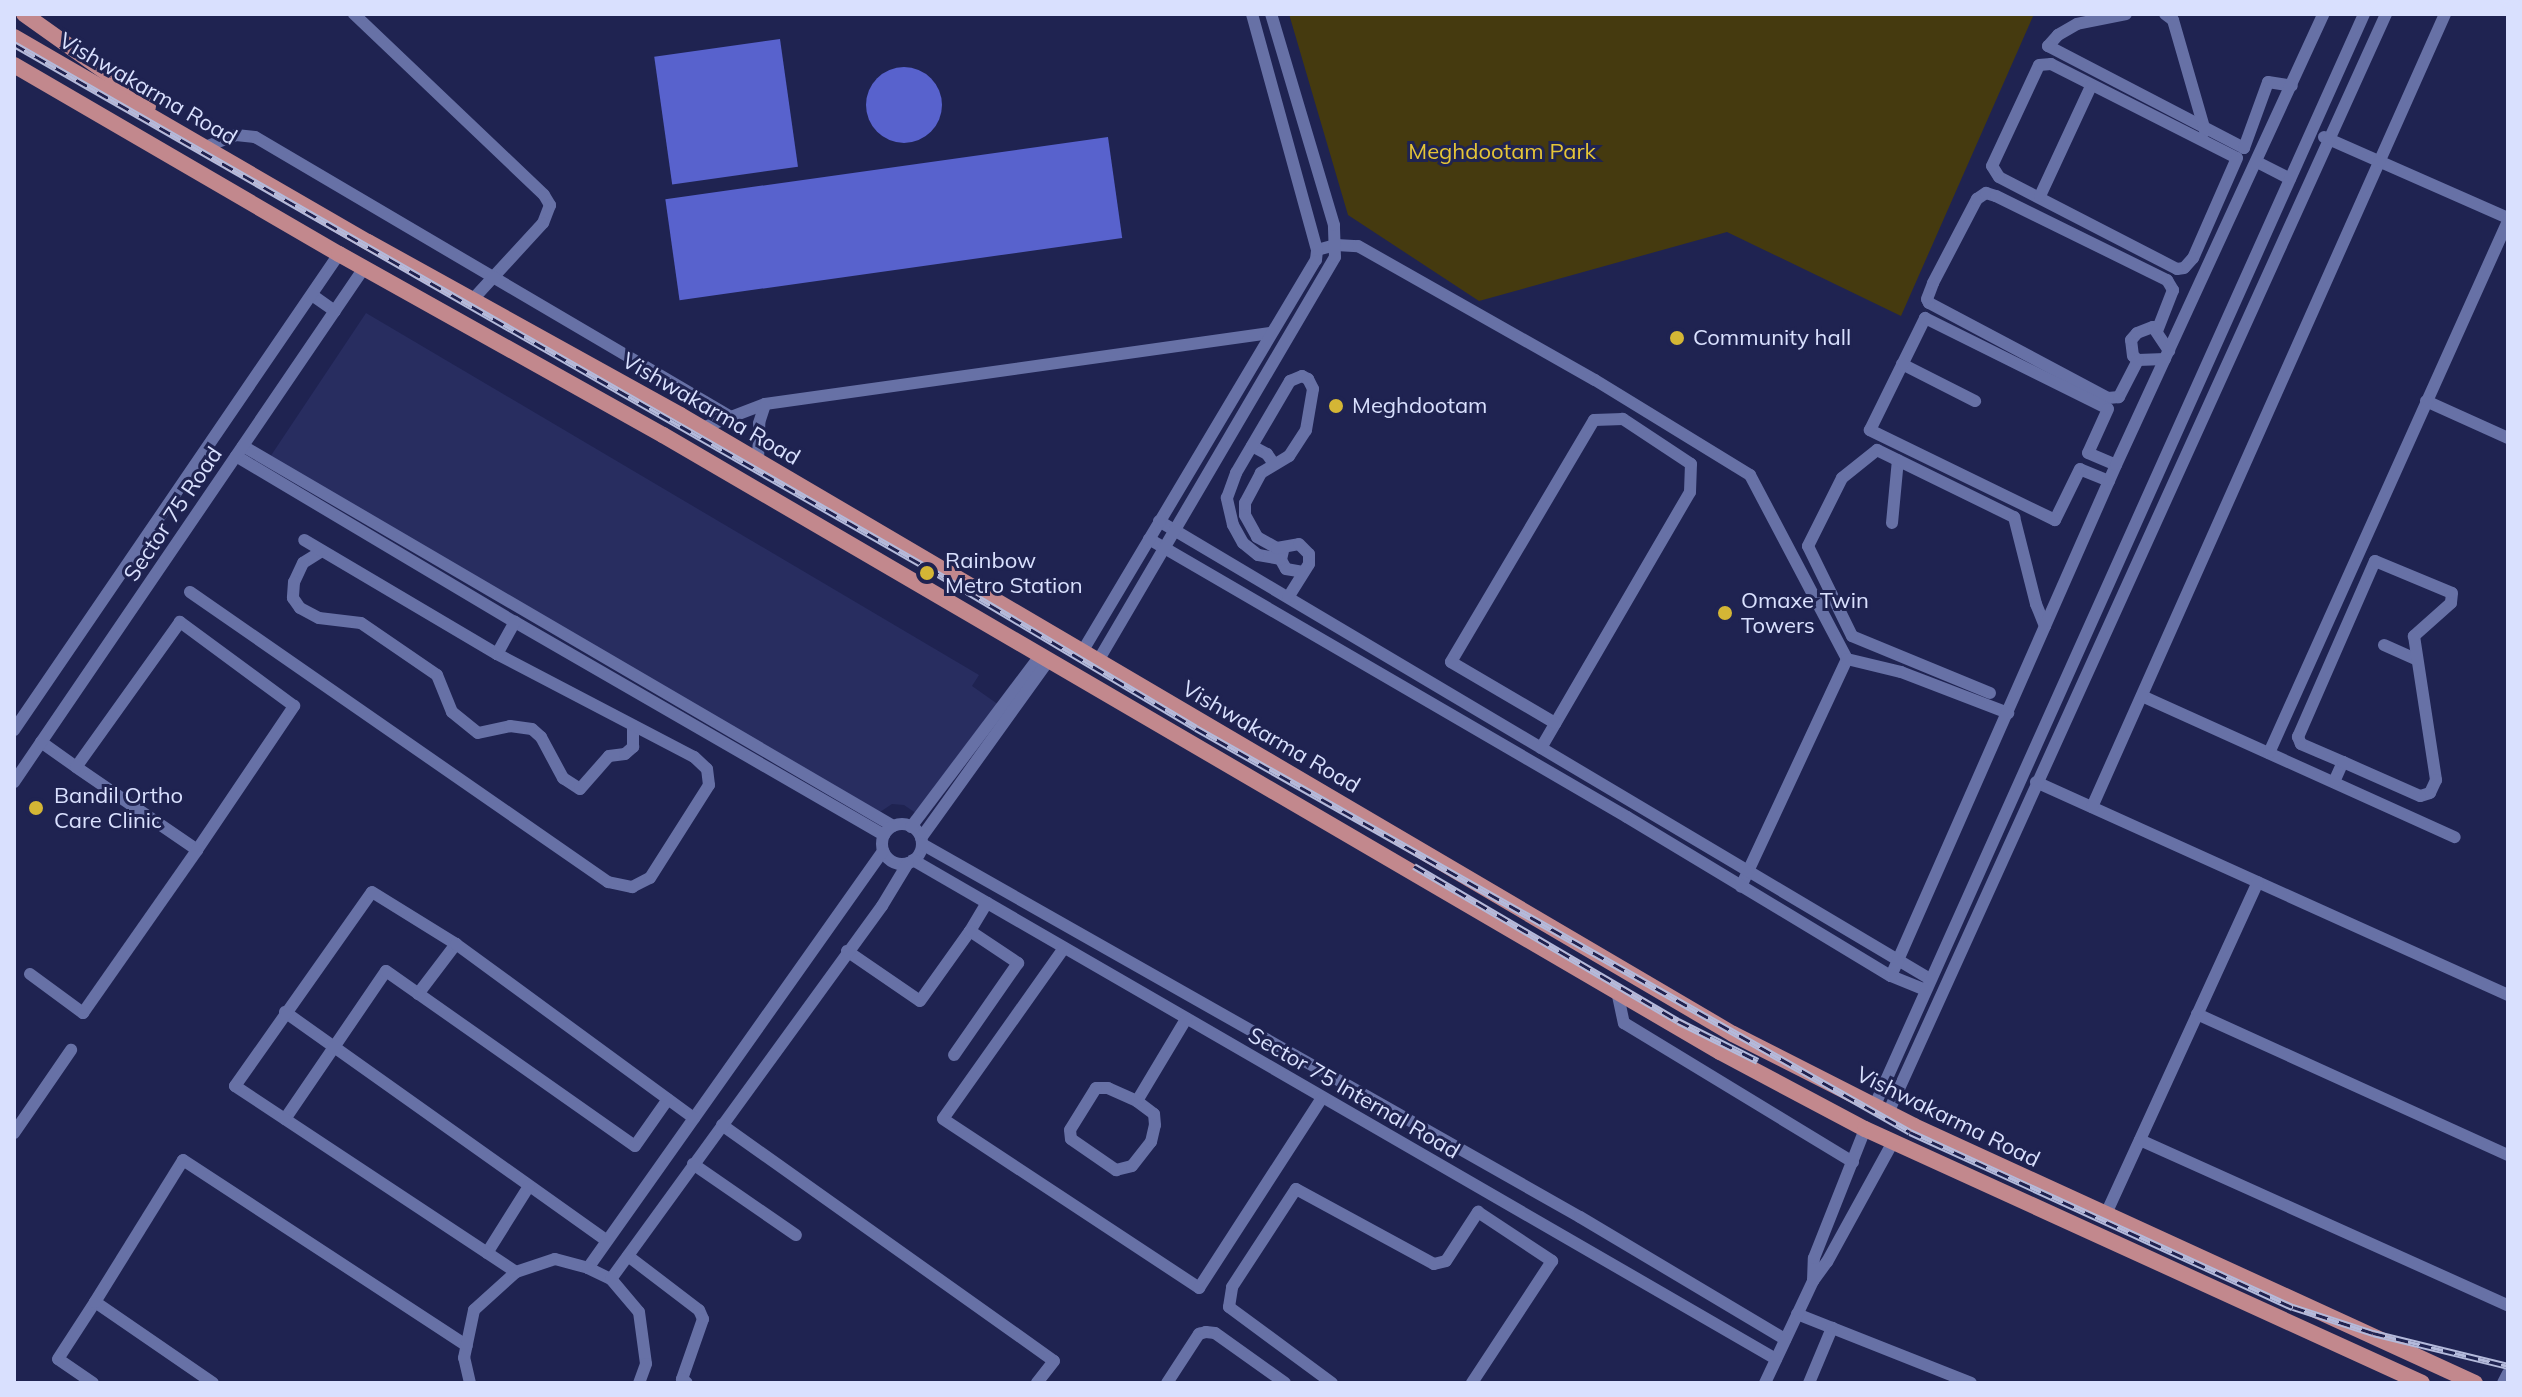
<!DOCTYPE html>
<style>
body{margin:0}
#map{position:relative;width:2522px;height:1397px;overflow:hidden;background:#1f2351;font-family:Mulish,sans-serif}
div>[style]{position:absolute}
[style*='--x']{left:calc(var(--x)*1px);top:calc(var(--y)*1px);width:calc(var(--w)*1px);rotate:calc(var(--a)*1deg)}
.built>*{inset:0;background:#282d60}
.green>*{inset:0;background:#453a0f}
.water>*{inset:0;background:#5862cd;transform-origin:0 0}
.round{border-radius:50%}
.minor>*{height:12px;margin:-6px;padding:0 6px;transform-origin:6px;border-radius:6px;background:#6771a6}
.minor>.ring{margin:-6px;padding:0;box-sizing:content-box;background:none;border:12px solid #6771a6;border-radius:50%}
.major>*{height:16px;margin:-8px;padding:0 8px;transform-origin:8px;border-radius:8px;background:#c2888d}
.rail>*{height:7px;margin-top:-3.5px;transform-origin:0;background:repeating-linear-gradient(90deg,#1f2351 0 12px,#b4badb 0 24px);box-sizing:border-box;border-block:2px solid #b4badb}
.dots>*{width:22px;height:22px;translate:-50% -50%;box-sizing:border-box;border:4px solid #1f2351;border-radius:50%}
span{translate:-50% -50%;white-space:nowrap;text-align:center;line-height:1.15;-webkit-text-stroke:6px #1f2351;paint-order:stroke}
.street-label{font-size:22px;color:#d9e0fe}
.park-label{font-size:22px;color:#e5c537}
.poi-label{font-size:22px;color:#d9e0fe}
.left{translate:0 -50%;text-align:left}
.frame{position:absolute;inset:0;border:16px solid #d9e0fe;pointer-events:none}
</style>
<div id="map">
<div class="built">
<i style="clip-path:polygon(366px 313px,979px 675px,972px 686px,999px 705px,923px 818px,904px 805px,892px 804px,880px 812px,270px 457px)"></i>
</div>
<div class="green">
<i style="clip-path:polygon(1289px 14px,2034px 14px,1901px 316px,1727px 232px,1479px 301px,1348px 215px)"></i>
</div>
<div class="water">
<i style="left:780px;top:39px;width:129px;height:127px;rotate:82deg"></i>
<i class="round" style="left:866px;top:67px;width:76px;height:76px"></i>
<i style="left:1108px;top:137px;width:102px;height:447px;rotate:82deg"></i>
</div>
<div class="minor">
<i style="--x:354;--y:14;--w:262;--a:43.6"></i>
<i style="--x:544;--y:195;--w:12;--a:59"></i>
<i style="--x:550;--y:205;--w:19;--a:111"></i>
<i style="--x:543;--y:223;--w:103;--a:132.6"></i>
<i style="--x:2126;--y:14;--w:50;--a:168.5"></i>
<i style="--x:2077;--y:24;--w:22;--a:150"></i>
<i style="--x:2058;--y:35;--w:15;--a:132"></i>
<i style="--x:2048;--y:46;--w:221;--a:27.5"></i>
<i style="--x:2244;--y:148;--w:70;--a:-70"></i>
<i style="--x:2268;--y:82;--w:24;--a:9"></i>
<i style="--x:2165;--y:14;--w:10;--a:37"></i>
<i style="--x:2173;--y:20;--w:116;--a:73.9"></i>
<i style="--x:2051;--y:64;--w:208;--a:26.8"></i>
<i style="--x:2237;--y:158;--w:109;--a:113.7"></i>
<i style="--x:2193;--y:258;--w:13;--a:132"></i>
<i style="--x:2184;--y:268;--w:7;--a:172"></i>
<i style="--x:2177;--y:269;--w:200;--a:-152.7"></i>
<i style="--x:1999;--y:177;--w:13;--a:-122"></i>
<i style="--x:1992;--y:166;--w:111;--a:-65"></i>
<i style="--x:2039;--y:65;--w:12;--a:-5"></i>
<i style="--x:2324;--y:137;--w:201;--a:23.8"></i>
<i style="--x:205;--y:147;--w:33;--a:-21"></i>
<i style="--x:236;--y:135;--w:19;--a:6"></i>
<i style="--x:255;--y:137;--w:552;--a:30.47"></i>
<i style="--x:2257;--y:162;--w:37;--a:27"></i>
<i style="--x:2040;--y:196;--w:121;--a:-65.1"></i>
<i style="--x:1317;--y:250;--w:20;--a:-15"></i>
<i style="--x:1336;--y:245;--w:22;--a:3"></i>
<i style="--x:1358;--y:246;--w:272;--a:29.5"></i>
<i style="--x:1595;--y:380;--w:182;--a:31.5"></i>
<i style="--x:1750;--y:475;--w:208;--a:62.2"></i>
<i style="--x:1847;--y:659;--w:251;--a:115"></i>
<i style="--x:312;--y:295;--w:28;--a:35"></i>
<i style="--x:2165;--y:359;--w:27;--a:178"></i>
<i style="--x:2138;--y:360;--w:6;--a:-141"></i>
<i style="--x:2133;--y:356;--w:16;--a:-97"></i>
<i style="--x:2131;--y:340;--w:9;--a:-49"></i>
<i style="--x:2137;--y:333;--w:17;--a:-21"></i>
<i style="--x:2153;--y:327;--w:29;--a:56"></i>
<i style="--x:2138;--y:360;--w:42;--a:117.2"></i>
<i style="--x:2119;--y:397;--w:11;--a:175"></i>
<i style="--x:2108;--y:398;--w:203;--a:-152"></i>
<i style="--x:1929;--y:303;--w:4;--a:-117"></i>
<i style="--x:1927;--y:299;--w:17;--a:-69"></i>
<i style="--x:1933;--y:283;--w:95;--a:-62.4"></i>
<i style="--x:1977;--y:199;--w:11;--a:-34"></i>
<i style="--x:1986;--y:193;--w:10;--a:17"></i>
<i style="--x:1996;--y:196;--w:191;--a:26.2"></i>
<i style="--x:2167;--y:280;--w:12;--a:59"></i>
<i style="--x:2173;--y:290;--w:44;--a:111.3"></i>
<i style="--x:1902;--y:364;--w:82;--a:26.9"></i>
<i style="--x:2426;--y:401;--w:90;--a:24.3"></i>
<i style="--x:702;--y:428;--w:67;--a:-20.9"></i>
<i style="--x:765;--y:404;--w:510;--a:-8"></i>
<i style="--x:243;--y:446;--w:753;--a:30.31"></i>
<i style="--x:1252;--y:446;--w:17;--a:28"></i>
<i style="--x:1267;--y:454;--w:12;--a:55"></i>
<i style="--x:236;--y:456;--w:325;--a:30.8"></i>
<i style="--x:515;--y:622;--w:426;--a:30"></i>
<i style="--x:758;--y:461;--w:38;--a:-88"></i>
<i style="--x:759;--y:423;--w:20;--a:-72"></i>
<i style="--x:2109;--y:481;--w:31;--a:-158"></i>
<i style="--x:2080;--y:469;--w:57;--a:116.1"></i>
<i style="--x:2055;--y:520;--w:206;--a:-154.1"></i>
<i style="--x:1870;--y:430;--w:125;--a:-63.8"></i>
<i style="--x:1925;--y:318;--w:204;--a:26.4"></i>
<i style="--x:2108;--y:409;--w:48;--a:114.4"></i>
<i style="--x:2088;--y:453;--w:30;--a:23"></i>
<i style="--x:1159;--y:521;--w:897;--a:30.71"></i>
<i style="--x:1892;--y:523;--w:63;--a:-84.6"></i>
<i style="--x:1149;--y:539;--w:553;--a:30.18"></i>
<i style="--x:1627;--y:817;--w:308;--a:31.1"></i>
<i style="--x:1891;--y:976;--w:37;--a:22"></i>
<i style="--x:322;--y:551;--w:22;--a:148"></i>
<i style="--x:303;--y:563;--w:21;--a:115"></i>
<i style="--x:294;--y:582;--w:16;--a:94"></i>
<i style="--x:293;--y:598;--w:12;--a:55"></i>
<i style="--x:300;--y:608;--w:21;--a:28"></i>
<i style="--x:319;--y:618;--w:42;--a:6.8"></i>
<i style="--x:361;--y:623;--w:92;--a:34.4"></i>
<i style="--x:437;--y:675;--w:40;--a:68"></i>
<i style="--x:452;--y:712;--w:33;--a:39"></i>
<i style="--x:478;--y:733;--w:33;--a:-12"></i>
<i style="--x:510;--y:726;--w:22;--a:8"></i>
<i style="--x:532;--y:729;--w:12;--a:42"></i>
<i style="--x:541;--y:737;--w:47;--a:61.8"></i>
<i style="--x:563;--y:778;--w:20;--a:33"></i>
<i style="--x:580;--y:789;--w:44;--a:-48.7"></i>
<i style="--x:609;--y:756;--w:16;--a:-7"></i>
<i style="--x:625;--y:754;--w:11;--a:-41"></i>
<i style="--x:633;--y:747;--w:20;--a:-90"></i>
<i style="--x:1283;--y:551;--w:9;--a:103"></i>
<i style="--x:1281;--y:560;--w:10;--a:61"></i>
<i style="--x:1286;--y:569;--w:17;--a:10"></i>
<i style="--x:1281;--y:559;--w:23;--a:-170"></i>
<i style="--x:1258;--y:555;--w:19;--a:-141"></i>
<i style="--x:1243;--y:543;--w:21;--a:-119"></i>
<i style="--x:1233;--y:525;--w:28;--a:-103"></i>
<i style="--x:1227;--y:498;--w:27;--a:-70"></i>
<i style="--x:1236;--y:473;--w:107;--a:-59.6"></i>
<i style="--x:1290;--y:381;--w:13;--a:-23"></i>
<i style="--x:1302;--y:376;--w:7;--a:27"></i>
<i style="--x:1308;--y:379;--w:11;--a:63"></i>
<i style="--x:1313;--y:389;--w:42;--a:99.7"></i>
<i style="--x:1306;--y:430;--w:31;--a:123"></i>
<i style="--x:1289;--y:456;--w:33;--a:149"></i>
<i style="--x:1261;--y:473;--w:34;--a:118"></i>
<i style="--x:1245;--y:503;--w:12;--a:90"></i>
<i style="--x:1245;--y:515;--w:25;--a:61"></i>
<i style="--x:1257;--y:537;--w:23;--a:29"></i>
<i style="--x:1277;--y:548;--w:22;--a:-10"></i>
<i style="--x:1299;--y:544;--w:14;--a:45"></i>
<i style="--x:1309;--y:554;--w:10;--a:90"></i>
<i style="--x:1309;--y:564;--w:39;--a:122"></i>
<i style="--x:190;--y:592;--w:509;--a:34.75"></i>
<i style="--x:608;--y:882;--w:25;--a:12"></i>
<i style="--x:632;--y:887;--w:20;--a:-27"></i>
<i style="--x:650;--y:878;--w:110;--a:-57.6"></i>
<i style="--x:709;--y:785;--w:16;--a:-97"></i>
<i style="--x:707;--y:769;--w:18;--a:-137"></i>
<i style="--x:694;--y:757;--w:222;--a:-152.4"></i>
<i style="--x:497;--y:654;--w:224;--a:-149.4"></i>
<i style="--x:2384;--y:645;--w:35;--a:24"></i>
<i style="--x:1082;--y:652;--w:457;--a:-59.2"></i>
<i style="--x:1316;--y:260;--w:10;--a:-84"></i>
<i style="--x:1317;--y:250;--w:245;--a:-105.4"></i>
<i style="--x:497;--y:654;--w:37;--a:-61"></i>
<i style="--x:1847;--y:659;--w:56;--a:13.5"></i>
<i style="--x:1901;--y:672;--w:115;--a:21"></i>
<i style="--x:1098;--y:661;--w:468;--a:-59.6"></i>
<i style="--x:1335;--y:257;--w:32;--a:-92"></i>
<i style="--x:1334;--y:225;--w:220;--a:-106.6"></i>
<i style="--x:1990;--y:693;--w:149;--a:-157.6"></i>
<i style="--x:1852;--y:636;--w:100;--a:-116.1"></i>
<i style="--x:1808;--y:546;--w:76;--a:-63.4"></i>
<i style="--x:1842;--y:478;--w:45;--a:-38.7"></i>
<i style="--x:1877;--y:450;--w:153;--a:26.1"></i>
<i style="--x:2014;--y:517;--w:90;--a:75.8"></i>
<i style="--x:2036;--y:604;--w:24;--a:68"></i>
<i style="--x:2142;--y:696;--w:343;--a:24.3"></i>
<i style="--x:14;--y:730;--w:576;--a:-55.68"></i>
<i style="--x:41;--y:742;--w:43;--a:35.5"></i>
<i style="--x:76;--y:767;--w:147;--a:34.4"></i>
<i style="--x:197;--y:850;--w:174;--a:-56"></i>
<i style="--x:294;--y:706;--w:142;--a:-143.6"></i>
<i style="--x:180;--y:622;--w:178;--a:125.6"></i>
<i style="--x:1541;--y:748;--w:296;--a:-59.8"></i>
<i style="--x:1690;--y:492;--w:28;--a:-88"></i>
<i style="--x:1691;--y:464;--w:82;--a:-146.5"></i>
<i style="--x:1623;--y:419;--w:29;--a:178"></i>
<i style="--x:1594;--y:420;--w:281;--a:120.6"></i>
<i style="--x:1451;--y:662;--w:121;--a:30.4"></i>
<i style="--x:2269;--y:753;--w:583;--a:-65.81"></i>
<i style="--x:14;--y:782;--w:622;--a:-55.75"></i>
<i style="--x:2036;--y:782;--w:518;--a:24.29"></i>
<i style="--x:2334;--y:782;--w:22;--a:-66"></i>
<i style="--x:2343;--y:762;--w:46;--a:-156.8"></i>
<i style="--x:2301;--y:744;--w:8;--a:-113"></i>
<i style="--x:2298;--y:737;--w:192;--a:-66.4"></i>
<i style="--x:2375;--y:561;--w:83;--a:22.6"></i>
<i style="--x:2452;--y:593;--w:10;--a:96"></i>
<i style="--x:2451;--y:603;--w:50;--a:138.3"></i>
<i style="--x:2414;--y:636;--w:146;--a:81.3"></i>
<i style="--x:2436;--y:780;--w:14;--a:115"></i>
<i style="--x:2430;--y:793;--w:10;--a:163"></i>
<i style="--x:2420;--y:796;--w:84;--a:-156.2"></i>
<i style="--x:2092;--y:807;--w:868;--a:-66"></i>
<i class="ring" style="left:882px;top:824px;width:28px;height:28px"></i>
<i style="--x:911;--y:827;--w:214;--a:-53"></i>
<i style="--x:921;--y:838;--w:218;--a:-54.3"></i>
<i style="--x:922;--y:844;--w:756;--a:29.55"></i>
<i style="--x:1580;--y:1217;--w:239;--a:30.8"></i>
<i style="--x:913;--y:860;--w:997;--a:30.04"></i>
<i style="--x:970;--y:931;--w:33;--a:-59"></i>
<i style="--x:1064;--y:948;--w:209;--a:125.3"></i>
<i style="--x:943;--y:1119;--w:307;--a:33.4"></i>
<i style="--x:1199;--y:1288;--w:226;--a:-57.1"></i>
<i style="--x:847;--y:951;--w:88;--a:34.4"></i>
<i style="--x:920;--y:1001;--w:86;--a:-54.5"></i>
<i style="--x:970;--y:931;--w:58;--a:33.7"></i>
<i style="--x:1018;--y:963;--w:112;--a:124.8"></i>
<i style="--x:30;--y:974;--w:66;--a:36.3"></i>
<i style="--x:83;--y:1013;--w:199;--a:-55"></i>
<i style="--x:1891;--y:976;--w:558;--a:-66.24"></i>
<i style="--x:2116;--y:465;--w:496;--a:-65.3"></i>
<i style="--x:1617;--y:991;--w:33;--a:78"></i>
<i style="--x:1624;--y:1023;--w:268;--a:31.3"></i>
<i style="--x:418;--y:994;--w:63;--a:-52.8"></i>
<i style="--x:285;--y:1012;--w:394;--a:35.4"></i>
<i style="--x:2197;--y:1014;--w:341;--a:24.4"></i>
<i style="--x:1137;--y:1101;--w:32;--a:-156"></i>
<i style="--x:1108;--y:1088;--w:12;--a:180"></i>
<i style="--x:1096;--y:1088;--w:49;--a:121.8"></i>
<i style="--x:1070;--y:1130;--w:9;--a:84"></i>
<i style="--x:1071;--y:1139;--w:55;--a:34.6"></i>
<i style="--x:1116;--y:1170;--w:16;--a:-14"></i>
<i style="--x:1132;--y:1166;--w:31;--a:-52"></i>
<i style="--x:1151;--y:1142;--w:17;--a:-77"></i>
<i style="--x:1155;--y:1125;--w:11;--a:-95"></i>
<i style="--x:1154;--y:1114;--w:21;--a:-143"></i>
<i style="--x:1137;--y:1101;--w:96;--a:-59.1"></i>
<i style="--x:1874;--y:1107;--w:1198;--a:-65.85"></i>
<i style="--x:1888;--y:1113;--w:1207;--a:-65.62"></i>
<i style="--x:285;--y:1119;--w:179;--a:-55.7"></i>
<i style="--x:386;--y:971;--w:304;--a:35.1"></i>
<i style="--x:635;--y:1146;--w:57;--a:-54.9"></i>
<i style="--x:722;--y:1125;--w:407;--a:35.4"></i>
<i style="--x:1054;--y:1361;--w:28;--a:128"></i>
<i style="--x:14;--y:1133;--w:101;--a:-55.5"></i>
<i style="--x:2140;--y:1140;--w:403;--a:24.2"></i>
<i style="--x:693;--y:1164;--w:125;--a:34.6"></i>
<i style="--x:2105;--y:1216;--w:367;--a:-65.4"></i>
<i style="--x:487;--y:1253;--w:79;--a:-57.9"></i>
<i style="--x:628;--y:1256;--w:89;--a:37.3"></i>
<i style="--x:699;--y:1310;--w:10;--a:66"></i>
<i style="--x:703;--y:1319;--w:64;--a:109.3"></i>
<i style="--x:682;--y:1379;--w:6;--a:39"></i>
<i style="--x:588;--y:1268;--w:511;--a:-54.72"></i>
<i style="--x:516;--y:1272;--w:337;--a:-146.5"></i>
<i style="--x:235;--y:1086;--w:237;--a:-54.8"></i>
<i style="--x:372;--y:892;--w:99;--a:31.8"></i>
<i style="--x:456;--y:944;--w:295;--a:36.2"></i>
<i style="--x:611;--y:1279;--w:461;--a:-54"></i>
<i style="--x:882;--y:906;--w:50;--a:-58.8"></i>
<i style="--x:1813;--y:1281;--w:23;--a:-88"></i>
<i style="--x:1814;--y:1258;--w:139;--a:-68.4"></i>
<i style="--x:1797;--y:1314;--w:187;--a:21.6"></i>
<i style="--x:93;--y:1383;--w:42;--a:-145.6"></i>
<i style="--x:58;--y:1359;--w:68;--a:-57"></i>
<i style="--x:213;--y:1383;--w:143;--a:-145.5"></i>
<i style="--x:95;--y:1302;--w:167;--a:-58.2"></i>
<i style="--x:183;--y:1160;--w:339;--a:33.2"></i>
<i style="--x:470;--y:1383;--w:26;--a:-103"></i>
<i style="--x:464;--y:1358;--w:49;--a:-78.2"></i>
<i style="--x:474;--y:1310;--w:57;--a:-42.1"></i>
<i style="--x:516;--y:1272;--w:41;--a:-18.4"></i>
<i style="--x:555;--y:1259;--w:34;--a:15"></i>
<i style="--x:588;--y:1268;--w:25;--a:26"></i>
<i style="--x:611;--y:1279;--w:43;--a:49.7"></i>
<i style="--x:639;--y:1312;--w:52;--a:82.3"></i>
<i style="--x:646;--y:1364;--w:20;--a:110"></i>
<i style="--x:1167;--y:1383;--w:59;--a:-56.9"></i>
<i style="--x:1199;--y:1334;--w:7;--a:-16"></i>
<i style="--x:1206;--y:1332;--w:9;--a:6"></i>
<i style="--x:1215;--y:1333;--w:86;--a:35.5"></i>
<i style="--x:1332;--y:1383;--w:128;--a:-143.6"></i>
<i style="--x:1229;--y:1307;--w:20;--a:-81"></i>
<i style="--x:1232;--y:1287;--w:117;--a:-56.9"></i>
<i style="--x:1296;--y:1189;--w:157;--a:28.5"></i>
<i style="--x:1434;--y:1264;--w:12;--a:-14"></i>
<i style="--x:1446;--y:1261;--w:59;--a:-56.9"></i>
<i style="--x:1478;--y:1212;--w:89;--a:33.5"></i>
<i style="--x:1552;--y:1261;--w:146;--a:123.3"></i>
<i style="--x:1765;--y:1383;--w:113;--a:-64.8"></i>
<i style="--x:1813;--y:1281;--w:24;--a:-54"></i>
<i style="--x:1827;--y:1262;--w:137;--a:-61.2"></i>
<i style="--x:1809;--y:1383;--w:60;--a:-67.3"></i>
<i style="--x:2503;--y:1383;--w:11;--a:-63"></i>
</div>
<div class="major">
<i style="--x:24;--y:14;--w:128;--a:35.4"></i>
<i style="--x:128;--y:88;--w:27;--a:42"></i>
<i style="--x:14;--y:37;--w:409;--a:30.1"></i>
<i style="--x:368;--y:242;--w:357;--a:29"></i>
<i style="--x:680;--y:415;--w:1221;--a:30.45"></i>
<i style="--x:1733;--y:1034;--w:203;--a:26.9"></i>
<i style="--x:1914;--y:1126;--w:617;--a:24.61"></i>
<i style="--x:14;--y:65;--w:376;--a:30.2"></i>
<i style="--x:339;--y:254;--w:371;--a:29.2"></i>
<i style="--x:663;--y:435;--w:1224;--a:30.27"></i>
<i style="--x:1720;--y:1052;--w:164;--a:28"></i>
<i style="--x:1865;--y:1129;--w:612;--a:24.51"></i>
</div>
<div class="rail">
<i style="--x:14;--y:44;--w:1054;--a:29.83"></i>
<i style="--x:928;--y:568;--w:312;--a:30.8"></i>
<i style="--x:1196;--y:728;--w:820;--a:29.5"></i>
<i style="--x:1910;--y:1132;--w:421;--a:24.6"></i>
<i style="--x:2293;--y:1307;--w:84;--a:18"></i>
<i style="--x:2373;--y:1333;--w:139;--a:13.7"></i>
<i style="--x:1414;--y:866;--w:306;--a:30.4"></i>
<i style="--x:1678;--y:1021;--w:89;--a:26.6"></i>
</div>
<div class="dots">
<i style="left:1677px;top:338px;background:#d4b635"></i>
<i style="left:1336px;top:406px;background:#d4b635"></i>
<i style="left:927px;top:573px;background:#d4b635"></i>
<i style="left:1725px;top:613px;background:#d4b635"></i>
<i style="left:36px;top:808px;background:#d4b635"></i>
</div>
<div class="street-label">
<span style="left:148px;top:89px;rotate:30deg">Vishwakarma Road</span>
<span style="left:711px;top:409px;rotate:30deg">Vishwakarma Road</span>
<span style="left:173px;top:514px;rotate:-56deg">Sector 75 Road</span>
<span style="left:1271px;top:737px;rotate:30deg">Vishwakarma Road</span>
<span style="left:1354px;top:1093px;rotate:30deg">Sector 75 Internal Road</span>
<span style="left:1948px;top:1117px;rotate:26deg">Vishwakarma Road</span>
</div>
<div class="park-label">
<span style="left:1502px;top:152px">Meghdootam Park</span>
</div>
<div class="poi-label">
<span class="left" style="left:1693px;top:338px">Community hall</span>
<span class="left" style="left:1352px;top:406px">Meghdootam</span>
<span class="left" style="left:945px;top:573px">Rainbow<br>Metro Station</span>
<span class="left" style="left:1741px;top:613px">Omaxe Twin<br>Towers</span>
<span class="left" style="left:54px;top:808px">Bandil Ortho<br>Care Clinic</span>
</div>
<div class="frame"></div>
</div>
